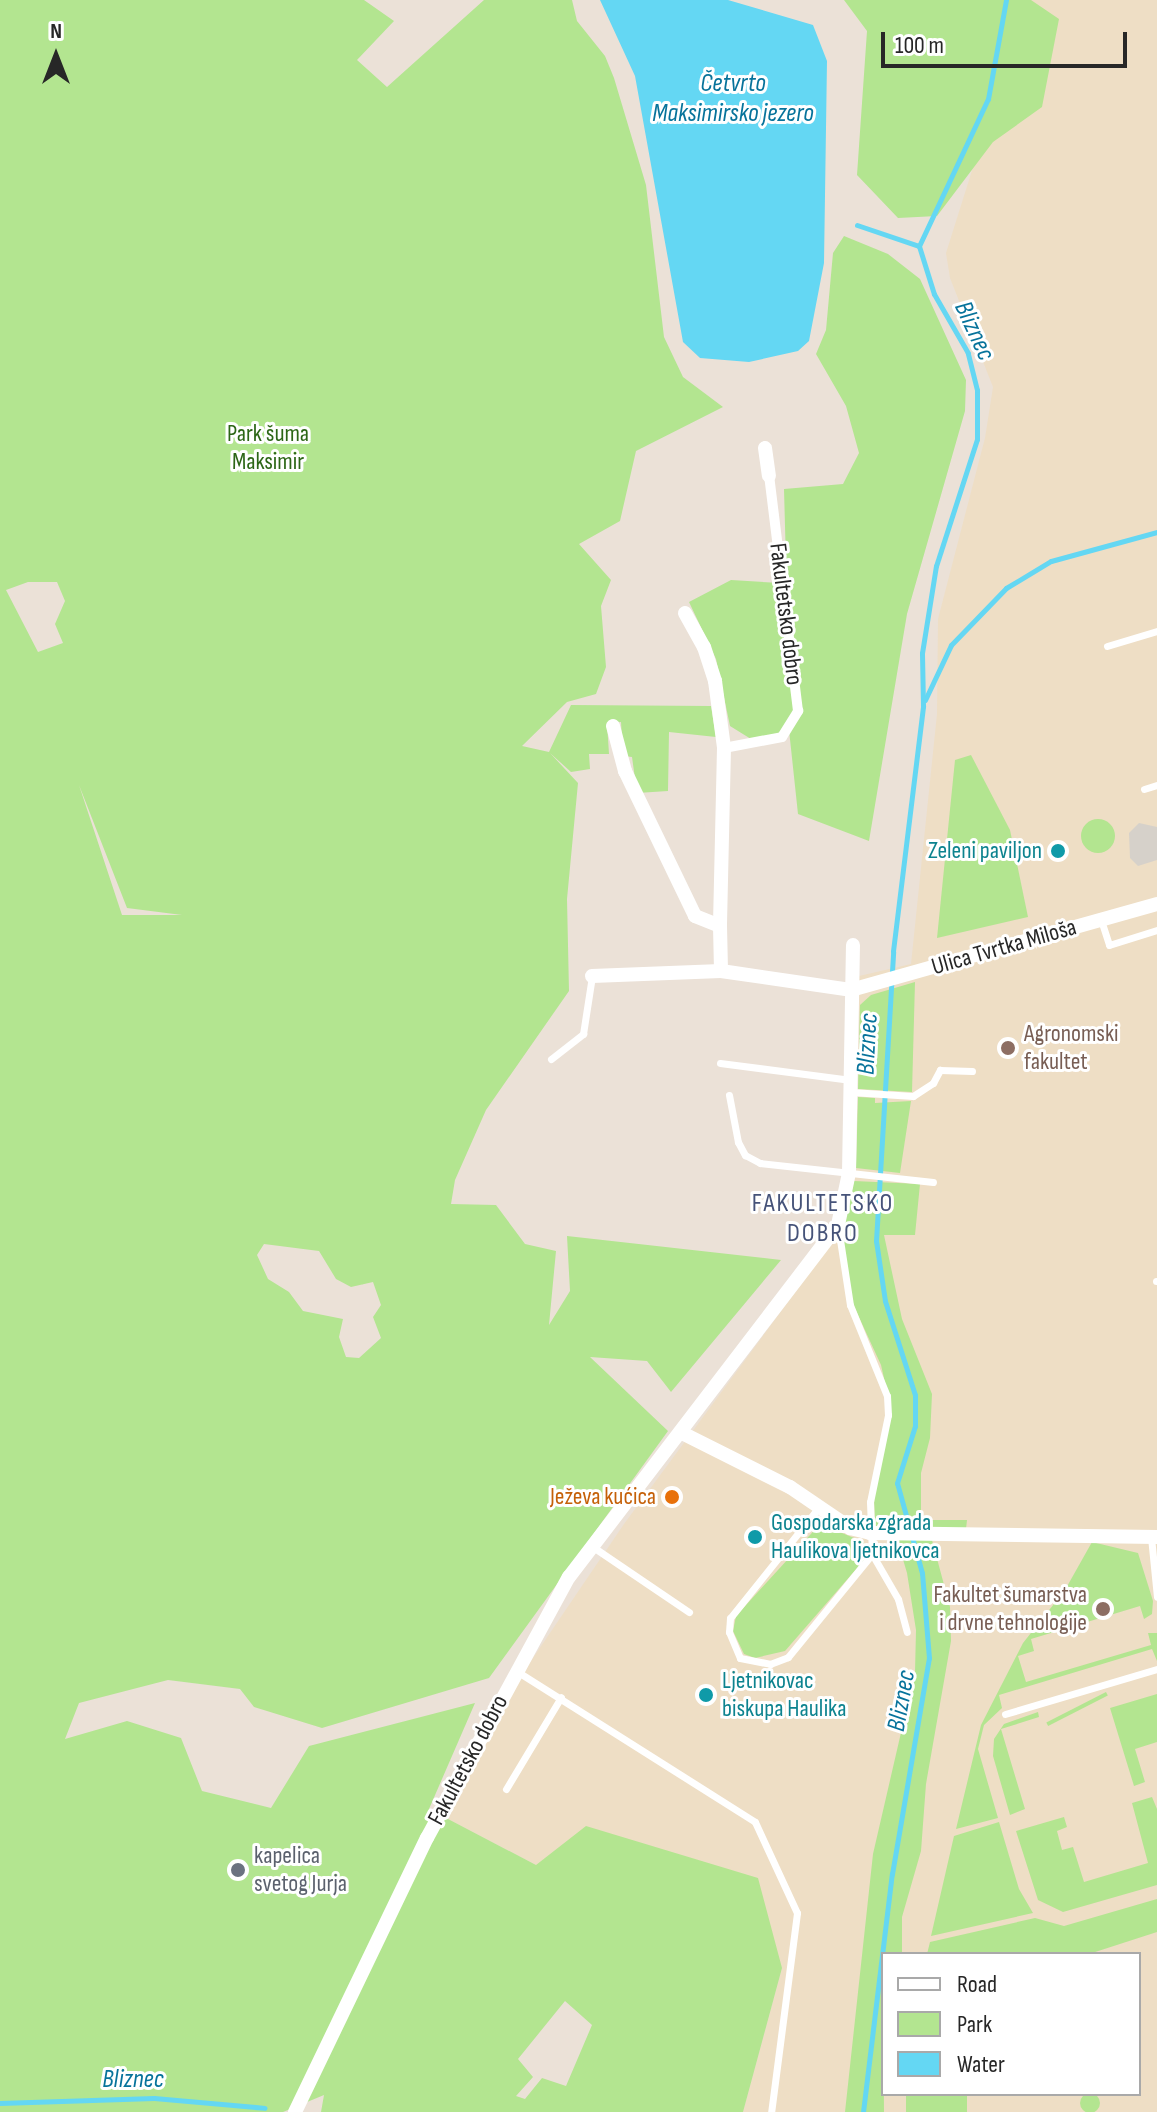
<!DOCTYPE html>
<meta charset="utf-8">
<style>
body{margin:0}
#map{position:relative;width:1157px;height:2112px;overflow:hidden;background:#ebe1d7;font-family:"Sofia Sans Condensed",sans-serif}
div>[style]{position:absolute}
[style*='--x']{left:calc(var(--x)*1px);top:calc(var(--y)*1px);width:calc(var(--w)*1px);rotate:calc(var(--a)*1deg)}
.education>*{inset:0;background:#eedec5}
.green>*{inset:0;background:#b3e590;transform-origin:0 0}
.round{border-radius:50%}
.plaza>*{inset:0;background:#d6d1ca}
.water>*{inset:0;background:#64d7f3}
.stream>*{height:5px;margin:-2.5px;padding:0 2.5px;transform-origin:2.5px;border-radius:2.5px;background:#64d7f3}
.service>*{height:7px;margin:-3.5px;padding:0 3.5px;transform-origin:3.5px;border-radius:3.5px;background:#fff}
.pedestrian>*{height:10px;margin:-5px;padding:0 5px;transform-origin:5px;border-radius:5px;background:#fff}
.minor>*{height:14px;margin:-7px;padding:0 7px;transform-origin:7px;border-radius:7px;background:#fff}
.dots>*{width:22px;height:22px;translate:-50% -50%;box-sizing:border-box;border:4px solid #fff;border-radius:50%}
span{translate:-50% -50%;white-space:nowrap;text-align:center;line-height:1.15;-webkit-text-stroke:6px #fff;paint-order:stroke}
.park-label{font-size:24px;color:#2c6616}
.street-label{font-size:24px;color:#272727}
.culture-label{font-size:24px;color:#0d838f}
.right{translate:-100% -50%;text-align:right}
.left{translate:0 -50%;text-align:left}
.education-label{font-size:24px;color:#785e54}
.food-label{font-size:24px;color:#c56008}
.worship-label{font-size:24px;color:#5b616d}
.water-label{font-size:26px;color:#07739b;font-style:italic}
.neighbourhood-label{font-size:26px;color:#465379;letter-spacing:2px}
.legend{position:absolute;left:881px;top:1952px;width:260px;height:144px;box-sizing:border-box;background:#fff;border:2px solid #a9a9a9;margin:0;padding:10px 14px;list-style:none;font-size:24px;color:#272727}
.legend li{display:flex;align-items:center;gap:16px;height:40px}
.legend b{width:40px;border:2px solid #a9a9a9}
.north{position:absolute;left:16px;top:16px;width:80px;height:80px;-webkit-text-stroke:6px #fff;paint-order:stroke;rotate:0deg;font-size:22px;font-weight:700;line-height:32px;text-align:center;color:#272727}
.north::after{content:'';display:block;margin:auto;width:28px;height:36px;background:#272727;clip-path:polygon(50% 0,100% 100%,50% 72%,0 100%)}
.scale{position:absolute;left:881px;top:32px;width:246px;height:36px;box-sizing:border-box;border:4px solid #272727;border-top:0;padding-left:10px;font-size:24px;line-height:28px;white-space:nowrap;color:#272727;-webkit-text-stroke:6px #fff;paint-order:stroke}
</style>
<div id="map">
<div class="education">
<i style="clip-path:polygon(evenodd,1009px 0,1157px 0,1157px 2112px,743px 2112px,782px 1968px,536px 1865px,448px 1819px,516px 1683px,624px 1524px,847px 1222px,857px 1161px,859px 976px,911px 964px,937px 714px,938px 619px,985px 438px,993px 387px,950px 278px,946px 253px,992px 107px,1009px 0,883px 1954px,1139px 1954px,1139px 2094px,883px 2094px,883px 1954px)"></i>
</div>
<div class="green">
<i style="clip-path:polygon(evenodd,0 0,364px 0,394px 21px,357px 60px,387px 87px,484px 0,572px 0,577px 21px,605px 56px,614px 78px,646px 185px,664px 337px,683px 377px,723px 407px,636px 451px,620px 521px,579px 544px,611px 580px,601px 606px,606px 667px,596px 694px,567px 702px,522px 746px,549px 752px,571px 705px,711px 706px,716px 737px,669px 732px,668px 791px,637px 793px,632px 757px,623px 756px,621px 722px,607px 723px,609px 754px,589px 754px,590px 769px,571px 772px,550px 753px,578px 783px,567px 899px,569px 991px,486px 1110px,455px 1180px,451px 1204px,496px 1205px,525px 1244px,556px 1251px,549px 1325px,570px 1291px,567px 1236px,781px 1260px,671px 1392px,647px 1361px,590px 1357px,668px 1431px,489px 1678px,322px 1728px,254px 1707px,240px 1689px,168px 1680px,79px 1703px,65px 1739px,127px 1721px,181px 1738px,202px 1791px,271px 1808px,309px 1746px,475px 1703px,429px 1809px,536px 1865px,586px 1826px,758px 1878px,782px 1968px,743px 2112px,321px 2112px,324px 2095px,283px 2112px,0 2112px,0 0,28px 582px,57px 582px,65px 601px,55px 624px,63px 643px,38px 652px,6px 590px,28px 582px,0 0,79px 785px,127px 908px,182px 915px,122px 915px,79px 785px,0 0,264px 1244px,319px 1251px,336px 1279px,351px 1287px,373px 1282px,381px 1305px,373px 1317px,381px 1338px,359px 1358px,346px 1357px,339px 1337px,343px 1319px,303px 1311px,289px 1292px,268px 1279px,257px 1255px,264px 1244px,0 0,565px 2001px,592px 2025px,566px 2086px,542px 2078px,525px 2099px,516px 2096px,533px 2077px,518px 2059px,565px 2001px)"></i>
<i style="clip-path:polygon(844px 0,1031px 0,1059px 19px,1042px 107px,993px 142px,937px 216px,898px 218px,857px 175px,867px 31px)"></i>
<i style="clip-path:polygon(844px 236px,888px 254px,920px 279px,966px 380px,965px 411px,907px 614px,869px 841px,798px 814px,789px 730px,759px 744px,730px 726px,716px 659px,689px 602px,731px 580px,780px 583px,786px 563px,784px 489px,843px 484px,859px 453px,846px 406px,816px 354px,826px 330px,833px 253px)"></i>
<i style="clip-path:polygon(971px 755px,1010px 830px,1028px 917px,937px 938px,955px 760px)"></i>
<i class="round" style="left:1081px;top:819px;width:34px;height:34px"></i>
<i style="clip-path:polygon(915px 982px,912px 1092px,858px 1089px,860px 1005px,871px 995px)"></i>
<i style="clip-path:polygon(858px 1097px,875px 1098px,875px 1103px,911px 1101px,900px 1173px,856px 1168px)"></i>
<i style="clip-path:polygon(854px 1181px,920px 1184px,915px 1235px,884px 1235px,902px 1319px,932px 1394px,930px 1438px,921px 1473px,921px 1520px,967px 1520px,966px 1529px,875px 1528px,874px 1497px,891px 1409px,881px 1365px,852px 1302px,845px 1263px,843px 1227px)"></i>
<i style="clip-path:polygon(820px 1524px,864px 1542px,865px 1559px,785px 1651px,755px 1658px,744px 1654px,733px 1631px,736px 1616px)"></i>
<i style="clip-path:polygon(890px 1540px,932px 1540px,950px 1607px,951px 1641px,926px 1784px,921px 1851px,902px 1917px,902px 1954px,883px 1954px,884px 2112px,845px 2112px,873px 1854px,915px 1672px,916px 1630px,907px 1573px,899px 1546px,891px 1547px)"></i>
<i style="clip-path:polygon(1092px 1542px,1138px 1553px,1153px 1601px,1152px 1614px,1144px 1619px,1140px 1606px,1031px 1639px,1034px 1651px,1018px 1656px,1026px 1682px,1151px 1645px,1148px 1633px,1157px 1633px,1157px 1661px,1152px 1649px,999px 1695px,1002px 1708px,984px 1725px,978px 1749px,998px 1818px,956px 1829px,981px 1725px,1023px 1643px,1065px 1590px)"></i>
<i style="left:1106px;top:1692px;width:4px;height:67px;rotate:63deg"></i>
<i style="clip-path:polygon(1157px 1694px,1157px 1742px,1135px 1749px,1145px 1782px,1134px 1786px,1110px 1708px)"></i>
<i style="clip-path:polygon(1038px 1712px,1039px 1717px,1001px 1729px,1025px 1809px,1010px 1815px,993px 1756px,994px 1739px,1004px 1724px)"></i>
<i style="clip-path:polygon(1152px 1797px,1157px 1809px,1157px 1885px,1063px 1912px,1038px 1900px,1016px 1831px,1064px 1817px,1067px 1827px,1057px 1831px,1062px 1850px,1073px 1847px,1084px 1882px,1148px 1863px,1132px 1803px)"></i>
<i style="clip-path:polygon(999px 1822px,1019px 1889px,1033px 1913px,931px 1936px,954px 1836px)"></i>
<i style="clip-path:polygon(1157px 1899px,1157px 1932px,1089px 1954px,927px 1954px,930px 1942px,1035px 1918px,1064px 1926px)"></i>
<i class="round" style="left:1080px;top:2093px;width:20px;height:20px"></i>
<i style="left:906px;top:2094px;width:61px;height:18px"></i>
</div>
<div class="plaza">
<i style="clip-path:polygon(1139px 823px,1157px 827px,1157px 860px,1138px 866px,1130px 858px,1129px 833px)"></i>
</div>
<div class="water">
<i style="clip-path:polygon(600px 0,728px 0,813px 25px,827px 61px,824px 263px,809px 341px,798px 351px,749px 362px,700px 358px,683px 342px,635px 76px)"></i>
</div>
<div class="stream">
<i style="--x:857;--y:225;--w:65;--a:18.7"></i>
<i style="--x:925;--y:700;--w:61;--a:-64.7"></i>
<i style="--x:951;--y:645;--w:79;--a:-46"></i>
<i style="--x:1006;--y:588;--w:52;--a:-31"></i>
<i style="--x:1051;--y:561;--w:110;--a:-15.3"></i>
<i style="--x:0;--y:2103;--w:154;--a:-1.9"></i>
<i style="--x:154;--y:2098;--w:111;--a:5.1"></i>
<i style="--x:863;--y:2112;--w:240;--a:-83.1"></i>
<i style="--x:892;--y:1874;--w:219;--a:-80.3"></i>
<i style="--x:929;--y:1658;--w:85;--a:-94.7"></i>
<i style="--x:922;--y:1573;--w:93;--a:-105.5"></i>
<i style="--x:897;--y:1483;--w:60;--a:-72.5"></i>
<i style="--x:915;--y:1426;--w:31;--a:-90"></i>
<i style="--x:915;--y:1395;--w:99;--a:-107.7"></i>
<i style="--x:885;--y:1301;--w:61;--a:-98.5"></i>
<i style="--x:876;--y:1241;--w:290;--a:-86.6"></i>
<i style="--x:893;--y:951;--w:247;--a:-83"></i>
<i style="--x:923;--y:706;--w:53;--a:-91.1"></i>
<i style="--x:922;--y:653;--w:88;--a:-80.9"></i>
<i style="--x:936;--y:566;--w:133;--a:-72.1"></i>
<i style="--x:977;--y:439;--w:49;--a:-90"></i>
<i style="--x:977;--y:390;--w:38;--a:-104"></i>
<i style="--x:968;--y:353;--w:68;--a:-120"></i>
<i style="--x:934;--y:294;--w:50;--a:-107.4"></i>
<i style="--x:919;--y:246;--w:162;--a:-64.9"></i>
<i style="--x:988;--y:99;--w:101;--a:-79.7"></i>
</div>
<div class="service">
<i style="--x:1107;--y:646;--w:52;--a:-16.7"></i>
<i style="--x:1144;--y:789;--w:14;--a:-17"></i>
<i style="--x:1101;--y:920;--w:26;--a:72"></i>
<i style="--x:1109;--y:945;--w:50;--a:-17.4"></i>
<i style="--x:551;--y:1059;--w:41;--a:-38"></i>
<i style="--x:583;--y:1034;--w:59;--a:-81.2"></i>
<i style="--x:720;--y:1063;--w:132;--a:7.4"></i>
<i style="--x:851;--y:1092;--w:62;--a:3.7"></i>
<i style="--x:913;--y:1096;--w:24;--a:-33"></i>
<i style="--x:933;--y:1083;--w:15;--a:-62"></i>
<i style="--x:940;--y:1070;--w:32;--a:2"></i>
<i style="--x:729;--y:1095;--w:48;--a:79.2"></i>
<i style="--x:738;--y:1142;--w:15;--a:62"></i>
<i style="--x:745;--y:1155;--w:17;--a:28"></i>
<i style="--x:760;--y:1163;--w:174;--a:6.3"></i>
<i style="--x:1156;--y:1281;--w:1;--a:0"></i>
<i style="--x:819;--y:1507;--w:142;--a:128.7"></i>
<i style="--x:730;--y:1618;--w:14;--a:94"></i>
<i style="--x:729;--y:1632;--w:28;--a:67"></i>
<i style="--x:740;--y:1658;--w:31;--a:11"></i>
<i style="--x:770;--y:1664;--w:19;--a:-21"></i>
<i style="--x:788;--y:1657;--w:133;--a:-50.8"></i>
<i style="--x:872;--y:1554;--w:52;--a:-92.2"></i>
<i style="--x:870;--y:1502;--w:89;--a:-78.3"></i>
<i style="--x:888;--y:1415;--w:19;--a:-93"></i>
<i style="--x:887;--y:1396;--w:98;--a:-112.1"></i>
<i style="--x:850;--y:1305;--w:79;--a:-98.7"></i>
<i style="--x:1151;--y:1537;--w:60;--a:84.3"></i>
<i style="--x:593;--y:1547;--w:116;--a:34.1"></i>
<i style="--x:872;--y:1554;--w:52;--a:60"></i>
<i style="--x:898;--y:1599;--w:34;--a:75"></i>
<i style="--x:518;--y:1672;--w:280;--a:32.3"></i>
<i style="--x:755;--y:1822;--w:100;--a:65.2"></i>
<i style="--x:797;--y:1913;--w:201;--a:97.4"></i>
<i style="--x:1005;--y:1714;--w:159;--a:-16.5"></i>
<i style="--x:506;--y:1789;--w:107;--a:-59.1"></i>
</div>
<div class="pedestrian">
<i style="--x:724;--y:748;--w:59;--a:-10.7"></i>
<i style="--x:782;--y:737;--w:31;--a:-58"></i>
<i style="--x:798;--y:711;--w:237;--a:-97"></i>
</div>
<div class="minor">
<i style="--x:765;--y:448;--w:28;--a:82"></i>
<i style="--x:685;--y:613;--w:39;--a:61"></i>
<i style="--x:704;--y:647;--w:36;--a:72"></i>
<i style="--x:715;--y:681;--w:68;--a:82.3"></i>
<i style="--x:724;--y:748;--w:178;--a:91.3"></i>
<i style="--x:613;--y:726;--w:47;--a:75.1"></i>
<i style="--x:625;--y:771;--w:161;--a:64.2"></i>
<i style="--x:695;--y:916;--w:27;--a:22"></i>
<i style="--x:720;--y:926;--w:45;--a:88.7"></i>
<i style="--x:592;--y:976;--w:129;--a:-2.2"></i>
<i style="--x:721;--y:971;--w:131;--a:8.3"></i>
<i style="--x:851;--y:990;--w:318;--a:-15.7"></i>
<i style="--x:682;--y:1433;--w:121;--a:26.6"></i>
<i style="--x:790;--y:1487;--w:73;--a:34.3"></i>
<i style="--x:850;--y:1528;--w:21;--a:14"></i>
<i style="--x:870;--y:1533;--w:287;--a:0.8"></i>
<i style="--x:295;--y:2112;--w:304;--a:-64.3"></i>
<i style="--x:427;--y:1838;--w:297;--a:-61.5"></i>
<i style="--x:569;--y:1577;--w:443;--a:-52.6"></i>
<i style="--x:838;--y:1225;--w:53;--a:-78.1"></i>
<i style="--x:849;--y:1173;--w:228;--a:-89"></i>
</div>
<div class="dots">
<i style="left:1058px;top:851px;background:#0f9aa8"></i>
<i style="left:1008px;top:1048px;background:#8d6e63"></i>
<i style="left:672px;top:1497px;background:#e8710a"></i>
<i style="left:755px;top:1537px;background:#0f9aa8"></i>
<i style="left:1103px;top:1609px;background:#8d6e63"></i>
<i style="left:706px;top:1695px;background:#0f9aa8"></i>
<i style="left:238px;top:1870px;background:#6b7280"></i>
</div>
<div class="park-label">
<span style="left:268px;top:448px">Park šuma<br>Maksimir</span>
</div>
<div class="street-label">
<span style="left:786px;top:614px;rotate:83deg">Fakultetsko dobro</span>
<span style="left:1004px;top:947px;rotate:-16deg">Ulica Tvrtka Miloša</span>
<span style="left:468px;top:1760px;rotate:-62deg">Fakultetsko dobro</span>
</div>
<div class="culture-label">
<span class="right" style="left:1042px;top:851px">Zeleni paviljon</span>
<span class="left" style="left:771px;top:1537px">Gospodarska zgrada<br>Haulikova ljetnikovca</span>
<span class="left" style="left:722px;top:1695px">Ljetnikovac<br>biskupa Haulika</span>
</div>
<div class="education-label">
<span class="left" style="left:1024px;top:1048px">Agronomski<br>fakultet</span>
<span class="right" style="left:1087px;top:1609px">Fakultet šumarstva<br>i drvne tehnologije</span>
</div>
<div class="food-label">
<span class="right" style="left:656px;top:1497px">Ježeva kućica</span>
</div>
<div class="worship-label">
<span class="left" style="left:254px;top:1870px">kapelica<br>svetog Jurja</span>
</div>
<div class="water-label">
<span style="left:733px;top:99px">Četvrto<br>Maksimirsko jezero</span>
<span style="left:974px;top:331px;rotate:65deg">Bliznec</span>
<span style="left:868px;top:1044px;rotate:-87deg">Bliznec</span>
<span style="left:902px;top:1701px;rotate:-80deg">Bliznec</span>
<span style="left:133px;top:2080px">Bliznec</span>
</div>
<div class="neighbourhood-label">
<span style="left:823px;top:1219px">FAKULTETSKO<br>DOBRO</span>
</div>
<ul class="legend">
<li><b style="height:10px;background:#fff"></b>Road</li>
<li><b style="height:22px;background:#b3e590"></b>Park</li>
<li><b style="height:22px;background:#64d7f3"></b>Water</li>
</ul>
<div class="north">N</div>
<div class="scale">100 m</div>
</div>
